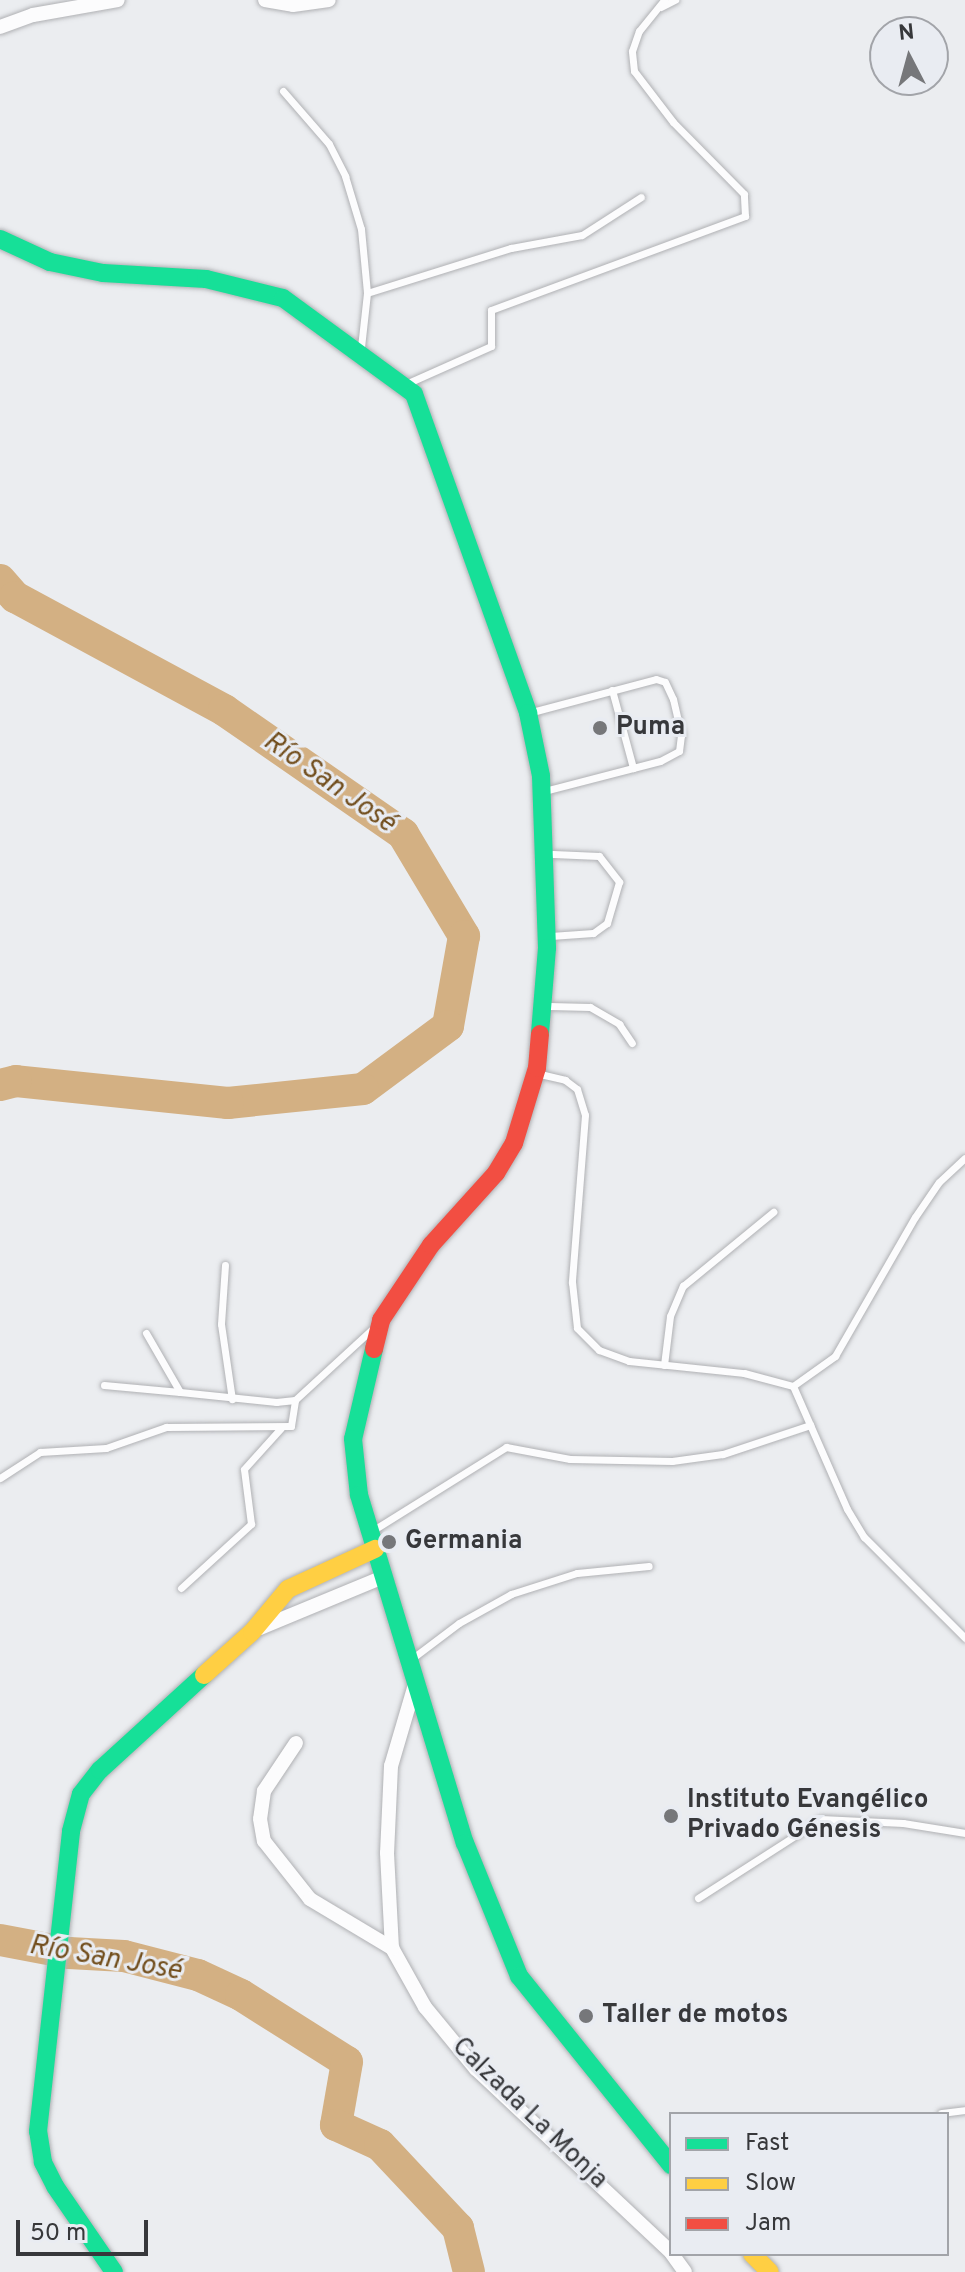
<!DOCTYPE html>
<meta charset="utf-8">
<style>
body{margin:0}
#map{position:relative;width:965px;height:2272px;overflow:hidden;background:#ebedf0;font-family:Overpass,sans-serif}
div>[style]{position:absolute}
[style*='--x']{left:calc(var(--x)*1px);top:calc(var(--y)*1px);width:calc(var(--w)*1px);rotate:calc(var(--a)*1deg)}
.river>*{height:32px;margin:-16px;padding:0 16px;transform-origin:16px;border-radius:16px;background:#d3b083}
.roads{filter:drop-shadow(0 0 2px #b0b1b4) drop-shadow(0 0 2px #b0b1b4)}
.lane>*{height:7px;margin:-3.5px;padding:0 3.5px;transform-origin:3.5px;border-radius:3.5px;background:#fcfcfd}
.street>*{height:14px;margin:-7px;padding:0 7px;transform-origin:7px;border-radius:7px;background:#fcfcfd}
.fast>*{height:18px;margin:-9px;padding:0 9px;transform-origin:9px;border-radius:9px;background:#16e098}
.slow>*{height:18px;margin:-9px;padding:0 9px;transform-origin:9px;border-radius:9px;background:#ffcf43}
.jam>*{height:18px;margin:-9px;padding:0 9px;transform-origin:9px;border-radius:9px;background:#f24e42}
.dots>*{width:22px;height:22px;translate:-50% -50%;box-sizing:border-box;border:4px solid #e9ecf2;border-radius:50%}
span{translate:-50% -50%;white-space:nowrap;text-align:center;line-height:1.15;-webkit-text-stroke:6px #e9ecf2;paint-order:stroke}
.poi-label{font-size:26px;color:#37383b;font-weight:700}
.left{translate:0 -50%;text-align:left}
.street-label{font-size:26px;color:#37383b}
.water-label{font-size:28px;color:#724e1d;font-style:italic}
.legend{position:absolute;left:669px;top:2112px;width:280px;height:144px;box-sizing:border-box;background:#e9ecf2;border:2px solid #a2a4a9;margin:0;padding:10px 14px;list-style:none;font-size:24px;color:#37383b}
.legend li{display:flex;align-items:center;gap:16px;height:40px}
.legend b{width:40px;border:2px solid #a2a4a9}
.north{position:absolute;left:869px;top:16px;width:80px;height:80px;box-sizing:border-box;background:#e9ecf2;border:2px solid #a2a4a9;border-radius:50%;rotate:354deg;font-size:22px;font-weight:700;line-height:32px;text-align:center;color:#37383b}
.north::after{content:'';display:block;margin:auto;width:28px;height:36px;background:#76777a;clip-path:polygon(50% 0,100% 100%,50% 72%,0 100%)}
.scale{position:absolute;left:16px;top:2220px;width:132px;height:36px;box-sizing:border-box;border:4px solid #37383b;border-top:0;padding-left:10px;font-size:24px;line-height:28px;white-space:nowrap;color:#37383b;-webkit-text-stroke:6px #e9ecf2;paint-order:stroke}
</style>
<div id="map">
<div class="river">
<i style="--x:0;--y:580;--w:23;--a:49"></i>
<i style="--x:15;--y:597;--w:238;--a:28.4"></i>
<i style="--x:224;--y:710;--w:218;--a:34.7"></i>
<i style="--x:403;--y:834;--w:119;--a:59.1"></i>
<i style="--x:464;--y:936;--w:91;--a:100.1"></i>
<i style="--x:448;--y:1026;--w:106;--a:143.5"></i>
<i style="--x:363;--y:1089;--w:136;--a:174.1"></i>
<i style="--x:228;--y:1103;--w:213;--a:-174.1"></i>
<i style="--x:16;--y:1081;--w:16;--a:166"></i>
<i style="--x:0;--y:1940;--w:70;--a:10.7"></i>
<i style="--x:69;--y:1953;--w:55;--a:3.1"></i>
<i style="--x:124;--y:1956;--w:76;--a:14.4"></i>
<i style="--x:198;--y:1975;--w:47;--a:24.9"></i>
<i style="--x:241;--y:1995;--w:125;--a:32.3"></i>
<i style="--x:347;--y:2062;--w:64;--a:99.9"></i>
<i style="--x:336;--y:2125;--w:48;--a:24.4"></i>
<i style="--x:380;--y:2145;--w:114;--a:46.8"></i>
<i style="--x:458;--y:2228;--w:45;--a:76"></i>
</div>
<div class="roads">
<div class="lane">
<i style="--x:661;--y:7;--w:16;--a:-27"></i>
<i style="--x:283;--y:91;--w:70;--a:49"></i>
<i style="--x:329;--y:144;--w:36;--a:63"></i>
<i style="--x:345;--y:176;--w:55;--a:73.2"></i>
<i style="--x:361;--y:229;--w:64;--a:84.6"></i>
<i style="--x:367;--y:293;--w:54;--a:96.3"></i>
<i style="--x:367;--y:293;--w:151;--a:-17.4"></i>
<i style="--x:511;--y:248;--w:72;--a:-10.4"></i>
<i style="--x:582;--y:235;--w:70;--a:-32.8"></i>
<i style="--x:408;--y:383;--w:91;--a:-24"></i>
<i style="--x:491;--y:346;--w:36;--a:-90"></i>
<i style="--x:491;--y:310;--w:271;--a:-20.3"></i>
<i style="--x:745;--y:216;--w:22;--a:-93"></i>
<i style="--x:744;--y:194;--w:101;--a:-134.6"></i>
<i style="--x:673;--y:122;--w:64;--a:-127.4"></i>
<i style="--x:634;--y:71;--w:20;--a:-96"></i>
<i style="--x:632;--y:51;--w:21;--a:-71"></i>
<i style="--x:639;--y:31;--w:40;--a:-51"></i>
<i style="--x:612;--y:690;--w:81;--a:74.9"></i>
<i style="--x:532;--y:712;--w:128;--a:-14.9"></i>
<i style="--x:656;--y:679;--w:9;--a:18"></i>
<i style="--x:665;--y:682;--w:19;--a:65"></i>
<i style="--x:673;--y:699;--w:37;--a:77"></i>
<i style="--x:681;--y:735;--w:16;--a:97"></i>
<i style="--x:679;--y:751;--w:21;--a:152"></i>
<i style="--x:660;--y:761;--w:116;--a:165.5"></i>
<i style="--x:553;--y:854;--w:46;--a:2.5"></i>
<i style="--x:599;--y:856;--w:33;--a:52"></i>
<i style="--x:619;--y:882;--w:43;--a:106.3"></i>
<i style="--x:607;--y:923;--w:17;--a:144"></i>
<i style="--x:593;--y:933;--w:39;--a:176"></i>
<i style="--x:549;--y:1006;--w:41;--a:1.4"></i>
<i style="--x:590;--y:1007;--w:34;--a:30"></i>
<i style="--x:619;--y:1024;--w:23;--a:56"></i>
<i style="--x:540;--y:1074;--w:26;--a:13"></i>
<i style="--x:565;--y:1080;--w:15;--a:37"></i>
<i style="--x:577;--y:1089;--w:27;--a:73"></i>
<i style="--x:585;--y:1115;--w:168;--a:94.5"></i>
<i style="--x:572;--y:1282;--w:46;--a:83.8"></i>
<i style="--x:577;--y:1328;--w:31;--a:45"></i>
<i style="--x:599;--y:1350;--w:32;--a:20"></i>
<i style="--x:629;--y:1361;--w:116;--a:6"></i>
<i style="--x:744;--y:1373;--w:51;--a:14.9"></i>
<i style="--x:793;--y:1386;--w:134;--a:66.3"></i>
<i style="--x:847;--y:1509;--w:33;--a:59"></i>
<i style="--x:864;--y:1537;--w:143;--a:45"></i>
<i style="--x:225;--y:1265;--w:59;--a:93.9"></i>
<i style="--x:221;--y:1324;--w:76;--a:81.7"></i>
<i style="--x:146;--y:1333;--w:68;--a:60"></i>
<i style="--x:180;--y:1392;--w:97;--a:5.9"></i>
<i style="--x:276;--y:1402;--w:19;--a:-6"></i>
<i style="--x:295;--y:1400;--w:103;--a:-42.6"></i>
<i style="--x:664;--y:1365;--w:49;--a:-83"></i>
<i style="--x:670;--y:1316;--w:33;--a:-67"></i>
<i style="--x:683;--y:1286;--w:117;--a:-39.4"></i>
<i style="--x:104;--y:1385;--w:76;--a:5.3"></i>
<i style="--x:793;--y:1386;--w:52;--a:-35.5"></i>
<i style="--x:835;--y:1356;--w:160;--a:-60.1"></i>
<i style="--x:915;--y:1217;--w:42;--a:-55.6"></i>
<i style="--x:939;--y:1182;--w:35;--a:-43"></i>
<i style="--x:0;--y:1478;--w:48;--a:-33"></i>
<i style="--x:40;--y:1452;--w:66;--a:-3.5"></i>
<i style="--x:106;--y:1448;--w:64;--a:-19.3"></i>
<i style="--x:166;--y:1427;--w:125;--a:-0.5"></i>
<i style="--x:291;--y:1426;--w:26;--a:-81"></i>
<i style="--x:375;--y:1529;--w:155;--a:-32"></i>
<i style="--x:506;--y:1447;--w:65;--a:10.6"></i>
<i style="--x:570;--y:1459;--w:102;--a:1.1"></i>
<i style="--x:672;--y:1461;--w:51;--a:-7.8"></i>
<i style="--x:723;--y:1454;--w:92;--a:-18.4"></i>
<i style="--x:181;--y:1588;--w:95;--a:-42.4"></i>
<i style="--x:251;--y:1524;--w:55;--a:-97.3"></i>
<i style="--x:244;--y:1469;--w:55;--a:-47.9"></i>
<i style="--x:414;--y:1657;--w:56;--a:-37.1"></i>
<i style="--x:459;--y:1623;--w:60;--a:-29.1"></i>
<i style="--x:511;--y:1594;--w:69;--a:-17.7"></i>
<i style="--x:577;--y:1573;--w:72;--a:-5.6"></i>
<i style="--x:698;--y:1898;--w:146;--a:-32.7"></i>
<i style="--x:821;--y:1819;--w:82;--a:2.8"></i>
<i style="--x:903;--y:1823;--w:63;--a:9.2"></i>
<i style="--x:941;--y:2113;--w:24;--a:-7"></i>
</div>
<div class="street">
<i style="--x:265;--y:0;--w:28;--a:10"></i>
<i style="--x:293;--y:5;--w:36;--a:-8"></i>
<i style="--x:0;--y:27;--w:35;--a:-20"></i>
<i style="--x:33;--y:15;--w:86;--a:-10"></i>
<i style="--x:260;--y:1628;--w:133;--a:-22.5"></i>
<i style="--x:414;--y:1688;--w:81;--a:106.4"></i>
<i style="--x:391;--y:1766;--w:87;--a:92.6"></i>
<i style="--x:387;--y:1853;--w:95;--a:87"></i>
<i style="--x:392;--y:1948;--w:68;--a:60.8"></i>
<i style="--x:425;--y:2007;--w:80;--a:50.6"></i>
<i style="--x:476;--y:2069;--w:267;--a:43.2"></i>
<i style="--x:296;--y:1743;--w:58;--a:123.7"></i>
<i style="--x:264;--y:1791;--w:28;--a:98"></i>
<i style="--x:260;--y:1819;--w:22;--a:80"></i>
<i style="--x:264;--y:1841;--w:74;--a:51.6"></i>
<i style="--x:310;--y:1899;--w:96;--a:30.9"></i>
<i style="--x:672;--y:2254;--w:22;--a:54"></i>
</div>
<div class="fast">
<i style="--x:0;--y:239;--w:55;--a:24.7"></i>
<i style="--x:50;--y:262;--w:54;--a:11.7"></i>
<i style="--x:103;--y:273;--w:103;--a:3.3"></i>
<i style="--x:206;--y:279;--w:79;--a:13.9"></i>
<i style="--x:283;--y:298;--w:162;--a:36.2"></i>
<i style="--x:414;--y:394;--w:339;--a:70.3"></i>
<i style="--x:528;--y:713;--w:64;--a:78.3"></i>
<i style="--x:541;--y:776;--w:172;--a:88"></i>
<i style="--x:547;--y:948;--w:86;--a:94.7"></i>
<i style="--x:374;--y:1349;--w:92;--a:103.1"></i>
<i style="--x:353;--y:1439;--w:56;--a:83.9"></i>
<i style="--x:359;--y:1495;--w:364;--a:73.1"></i>
<i style="--x:465;--y:1843;--w:144;--a:67.9"></i>
<i style="--x:519;--y:1976;--w:243;--a:51.2"></i>
<i style="--x:114;--y:2272;--w:104;--a:-124.5"></i>
<i style="--x:55;--y:2186;--w:27;--a:-117"></i>
<i style="--x:43;--y:2162;--w:31;--a:-99"></i>
<i style="--x:38;--y:2131;--w:302;--a:-83.7"></i>
<i style="--x:71;--y:1831;--w:38;--a:-75"></i>
<i style="--x:81;--y:1794;--w:31;--a:-52"></i>
<i style="--x:100;--y:1770;--w:141;--a:-42.4"></i>
</div>
<div class="slow">
<i style="--x:204;--y:1675;--w:64;--a:-41.9"></i>
<i style="--x:252;--y:1632;--w:56;--a:-50.1"></i>
<i style="--x:288;--y:1589;--w:96;--a:-24.7"></i>
<i style="--x:752;--y:2254;--w:25;--a:45"></i>
</div>
<div class="jam">
<i style="--x:374;--y:1349;--w:30;--a:-76"></i>
<i style="--x:381;--y:1320;--w:90;--a:-56.3"></i>
<i style="--x:431;--y:1245;--w:97;--a:-47.9"></i>
<i style="--x:496;--y:1173;--w:35;--a:-59"></i>
<i style="--x:514;--y:1143;--w:78;--a:-73"></i>
<i style="--x:537;--y:1068;--w:34;--a:-85"></i>
</div>
</div>
<div class="dots">
<i style="left:600px;top:728px;background:#76777a"></i>
<i style="left:389px;top:1542px;background:#76777a"></i>
<i style="left:671px;top:1816px;background:#76777a"></i>
<i style="left:586px;top:2016px;background:#76777a"></i>
</div>
<div class="poi-label">
<span class="left" style="left:616px;top:728px">Puma</span>
<span class="left" style="left:405px;top:1542px">Germania</span>
<span class="left" style="left:687px;top:1816px">Instituto Evangélico<br>Privado Génesis</span>
<span class="left" style="left:602px;top:2016px">Taller de motos</span>
</div>
<div class="street-label">
<span style="left:529px;top:2114px;rotate:44deg">Calzada La Monja</span>
</div>
<div class="water-label">
<span style="left:329px;top:783px;rotate:35deg">Río San José</span>
<span style="left:105px;top:1959px;rotate:10deg">Río San José</span>
</div>
<ul class="legend">
<li><b style="height:10px;background:#16e098"></b>Fast</li>
<li><b style="height:10px;background:#ffcf43"></b>Slow</li>
<li><b style="height:10px;background:#f24e42"></b>Jam</li>
</ul>
<div class="north">N</div>
<div class="scale">50 m</div>
</div>
